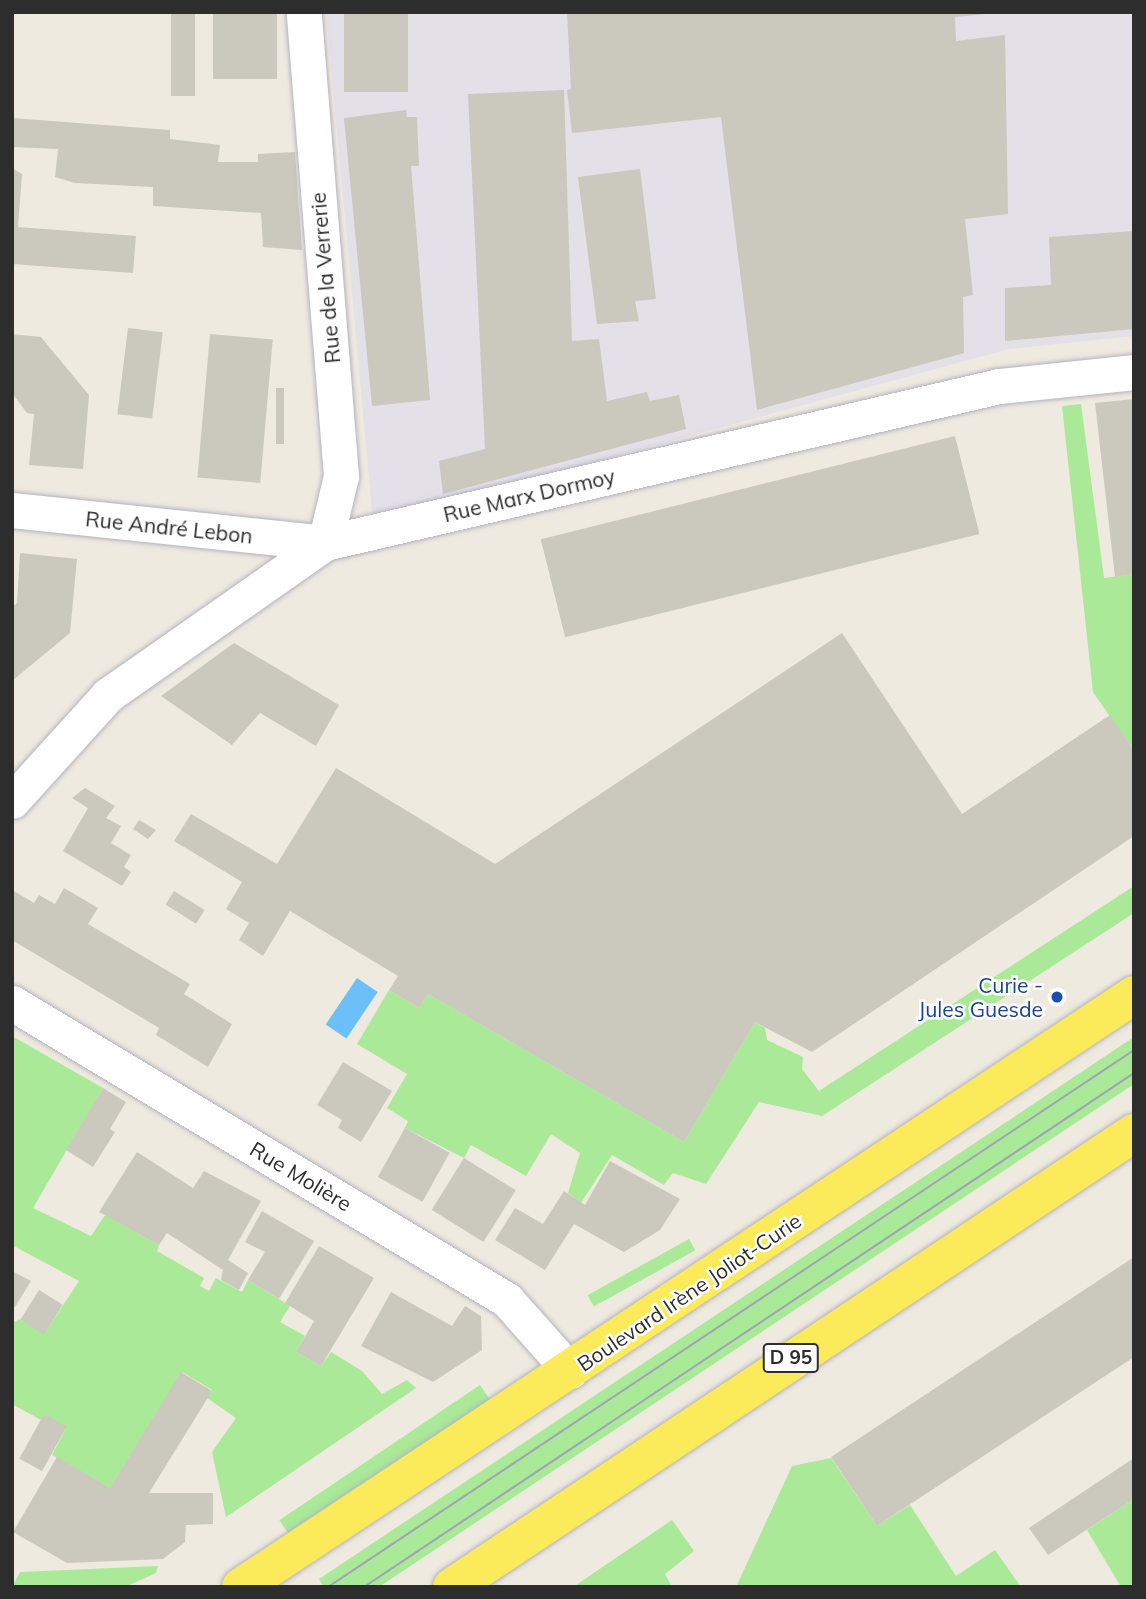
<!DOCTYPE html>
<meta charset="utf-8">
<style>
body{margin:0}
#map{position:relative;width:1146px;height:1599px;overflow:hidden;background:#efeadf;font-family:Mulish,sans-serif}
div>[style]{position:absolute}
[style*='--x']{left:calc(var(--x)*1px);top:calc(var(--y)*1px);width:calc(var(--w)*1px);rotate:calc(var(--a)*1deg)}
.industrial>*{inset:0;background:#e3e0e8}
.green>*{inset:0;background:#a9e998;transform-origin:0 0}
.water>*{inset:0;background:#6cc0f7;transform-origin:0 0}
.building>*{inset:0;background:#cbc8bd;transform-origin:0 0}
.roads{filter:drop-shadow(0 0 2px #b3b3c1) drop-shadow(0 0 2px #b3b3c1)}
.minor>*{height:35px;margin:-17.5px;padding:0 17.5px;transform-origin:17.5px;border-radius:17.5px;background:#fff}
.primary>*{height:38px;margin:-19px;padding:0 19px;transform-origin:19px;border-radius:19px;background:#fbea59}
.tram>*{height:2px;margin:-1px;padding:0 1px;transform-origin:1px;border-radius:1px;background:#a1a1b8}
.dots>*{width:19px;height:19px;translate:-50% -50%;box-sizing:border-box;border:4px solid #fff;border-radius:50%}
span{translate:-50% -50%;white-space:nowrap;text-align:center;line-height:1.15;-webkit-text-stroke:5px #fff;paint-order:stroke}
.shield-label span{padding:2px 5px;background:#fff;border:2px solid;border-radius:5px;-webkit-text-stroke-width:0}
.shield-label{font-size:19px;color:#2d2d2d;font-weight:700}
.street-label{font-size:21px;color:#2d2d2d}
.transit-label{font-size:21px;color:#164399}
.right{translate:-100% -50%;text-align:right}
.frame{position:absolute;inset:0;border:14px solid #2d2d2d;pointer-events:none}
</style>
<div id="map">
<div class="industrial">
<i style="clip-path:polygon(326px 12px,1134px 12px,1134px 336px,1009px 349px,373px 522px)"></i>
</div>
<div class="green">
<i style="clip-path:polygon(1081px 404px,1104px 578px,1134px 574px,1134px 751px,1093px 692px,1062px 406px)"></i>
<i style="clip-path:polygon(1134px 886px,1134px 913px,822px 1116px,759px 1102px,706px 1184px,673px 1173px,664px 1185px,612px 1155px,581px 1203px,568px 1193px,580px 1153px,551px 1134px,526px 1176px,471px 1145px,464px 1158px,405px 1128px,408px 1121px,387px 1108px,407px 1074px,357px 1044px,389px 990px,419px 1008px,428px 994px,684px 1142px,755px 1022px,765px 1028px,767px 1040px,803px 1057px,802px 1069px,819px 1091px)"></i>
<i style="clip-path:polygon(12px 1036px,103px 1088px,33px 1208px,91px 1236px,105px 1215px,159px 1245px,157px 1251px,204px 1278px,200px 1286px,209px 1291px,216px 1278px,242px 1292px,248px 1280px,290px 1306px,280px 1322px,305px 1336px,296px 1352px,321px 1366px,331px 1352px,362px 1371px,382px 1394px,407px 1380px,416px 1388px,226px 1517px,212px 1452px,236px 1418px,207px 1398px,212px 1390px,182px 1372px,110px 1488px,52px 1455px,66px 1428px,44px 1414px,41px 1420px,12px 1404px,12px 1323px,20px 1319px,45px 1333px,79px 1281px,12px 1245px)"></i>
<i style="clip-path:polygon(1134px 1037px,1134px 1084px,379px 1587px,324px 1587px,319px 1579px)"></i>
<i style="left:689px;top:1239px;width:13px;height:116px;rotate:61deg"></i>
<i style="left:480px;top:1385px;width:18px;height:242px;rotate:56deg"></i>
<i style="clip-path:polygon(831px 1458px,877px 1526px,910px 1505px,956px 1576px,995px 1550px,1021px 1587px,736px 1587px,792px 1466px)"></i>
<i style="clip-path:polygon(1134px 1499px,1134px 1587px,1121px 1587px,1087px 1530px)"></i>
<i style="clip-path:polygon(672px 1520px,694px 1551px,665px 1574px,672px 1587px,573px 1587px)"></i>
<i style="clip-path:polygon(158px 1566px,156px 1573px,125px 1587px,13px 1585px,20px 1572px)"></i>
</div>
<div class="water">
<i style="left:357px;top:978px;width:25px;height:56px;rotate:34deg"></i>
</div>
<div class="building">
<i style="left:171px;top:12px;width:24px;height:84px"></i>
<i style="left:213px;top:12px;width:64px;height:67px"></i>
<i style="left:344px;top:12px;width:64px;height:80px"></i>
<i style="clip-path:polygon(567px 12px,1006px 12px,955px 17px,956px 41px,1005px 35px,1008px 214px,965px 219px,973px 295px,963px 297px,964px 353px,757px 410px,721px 117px,572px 133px,567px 90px,571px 89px)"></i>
<i style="clip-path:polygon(564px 90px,572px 341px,599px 339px,607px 401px,647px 392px,650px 401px,679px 395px,686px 429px,443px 494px,439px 461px,485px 449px,468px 94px)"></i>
<i style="clip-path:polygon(406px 110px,407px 117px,417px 117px,419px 166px,411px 166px,430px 400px,372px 406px,344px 118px)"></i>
<i style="clip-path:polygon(12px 118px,170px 130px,170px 139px,220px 145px,218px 162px,258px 162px,258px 154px,295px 152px,302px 250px,263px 247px,261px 213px,153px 206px,153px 187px,75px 183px,55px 177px,58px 149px,12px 147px)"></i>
<i style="clip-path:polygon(12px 168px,22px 174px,18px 227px,136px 236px,133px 273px,12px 264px)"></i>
<i style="clip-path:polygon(640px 169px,656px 299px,635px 301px,639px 321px,597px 324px,578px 177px)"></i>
<i style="clip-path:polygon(1134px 231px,1134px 329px,1005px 341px,1005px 288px,1051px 285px,1049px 237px)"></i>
<i style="left:128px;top:328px;width:35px;height:87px;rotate:7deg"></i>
<i style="clip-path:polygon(12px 334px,41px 337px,89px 395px,83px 469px,29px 465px,34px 414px,27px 413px,12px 393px)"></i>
<i style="left:210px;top:334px;width:63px;height:144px;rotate:5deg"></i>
<i style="left:276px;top:388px;width:8px;height:56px"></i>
<i style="clip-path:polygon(1134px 399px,1134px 574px,1115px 577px,1095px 403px)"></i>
<i style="left:955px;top:436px;width:101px;height:427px;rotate:76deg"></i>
<i style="clip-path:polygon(20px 553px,77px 559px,70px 633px,12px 681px,12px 607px,17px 603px)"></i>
<i style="clip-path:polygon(842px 633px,962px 814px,1110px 715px,1134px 751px,1134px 836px,812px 1052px,755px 1022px,684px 1142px,428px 994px,419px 1008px,389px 990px,398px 976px,290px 911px,263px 956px,239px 940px,249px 923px,226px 909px,242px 882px,174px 841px,191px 814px,277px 864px,336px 768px,495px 864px)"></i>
<i style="clip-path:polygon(234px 643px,339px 705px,316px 746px,260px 713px,232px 745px,161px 696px)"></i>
<i style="clip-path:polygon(85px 788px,115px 806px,106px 818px,121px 826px,111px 843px,131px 855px,124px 867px,131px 872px,122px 886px,63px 851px,88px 808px,72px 798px)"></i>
<i style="clip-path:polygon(139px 820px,156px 830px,148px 839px,133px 829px)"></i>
<i style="clip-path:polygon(64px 888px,98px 908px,88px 924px,190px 984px,184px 994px,232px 1024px,208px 1067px,156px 1035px,159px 1028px,12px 940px,12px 890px,34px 903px,39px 895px,55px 904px)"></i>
<i style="left:174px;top:891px;width:36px;height:16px;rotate:32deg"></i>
<i style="clip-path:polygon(343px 1062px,392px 1091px,361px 1142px,338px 1128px,342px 1120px,317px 1105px)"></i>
<i style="clip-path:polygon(103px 1088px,126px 1102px,110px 1129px,115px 1132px,93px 1167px,66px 1150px)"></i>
<i style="left:405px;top:1128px;width:51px;height:56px;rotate:29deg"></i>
<i style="clip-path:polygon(137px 1152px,193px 1188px,204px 1171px,261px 1201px,228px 1260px,248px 1273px,239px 1290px,221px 1280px,223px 1270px,167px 1233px,159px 1245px,99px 1212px)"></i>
<i style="left:464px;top:1158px;width:61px;height:61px;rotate:32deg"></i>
<i style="clip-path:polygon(610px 1161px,680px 1199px,660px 1230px,624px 1252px,574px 1224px,545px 1270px,495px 1240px,515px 1208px,543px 1224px,564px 1191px,585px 1205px)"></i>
<i style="clip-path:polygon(262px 1211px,314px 1241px,279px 1299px,248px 1280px,265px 1252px,245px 1242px)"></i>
<i style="clip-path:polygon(319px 1246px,374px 1278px,321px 1366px,296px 1352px,314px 1321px,285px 1303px)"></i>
<i style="clip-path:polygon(1134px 1257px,1134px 1357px,877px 1526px,831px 1457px)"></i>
<i style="clip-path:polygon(12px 1271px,31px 1281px,15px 1307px,12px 1305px)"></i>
<i style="left:39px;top:1290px;width:28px;height:35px;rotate:32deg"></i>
<i style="clip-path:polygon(391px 1292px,452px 1326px,465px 1306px,481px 1316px,482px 1350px,433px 1382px,361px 1346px)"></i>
<i style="clip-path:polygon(181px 1372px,212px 1391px,149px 1493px,213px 1493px,213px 1524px,186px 1525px,185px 1542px,163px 1559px,67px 1563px,13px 1532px,57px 1457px,110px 1488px)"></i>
<i style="left:44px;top:1414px;width:26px;height:51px;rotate:29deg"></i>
<i style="clip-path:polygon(1134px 1458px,1134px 1499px,1048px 1555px,1029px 1528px)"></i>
</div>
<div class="roads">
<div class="minor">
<i style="--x:12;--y:510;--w:315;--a:6"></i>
<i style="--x:325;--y:543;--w:69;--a:-76.6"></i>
<i style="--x:341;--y:476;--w:465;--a:-94.6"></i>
<i style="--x:12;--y:801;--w:143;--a:-47.8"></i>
<i style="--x:108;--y:695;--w:265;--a:-35"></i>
<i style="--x:325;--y:543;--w:692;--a:-13.11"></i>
<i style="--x:999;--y:386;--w:136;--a:-5.9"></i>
<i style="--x:12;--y:1003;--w:577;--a:30.96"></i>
<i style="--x:507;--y:1300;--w:95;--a:48.4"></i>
</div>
<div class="primary">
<i style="--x:241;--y:1587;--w:1071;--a:-33.54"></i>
<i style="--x:452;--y:1587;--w:819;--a:-33.65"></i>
</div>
</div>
<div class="tram">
<i style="--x:328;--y:1587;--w:969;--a:-33.67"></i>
<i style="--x:364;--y:1587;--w:926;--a:-33.72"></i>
</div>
<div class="dots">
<i style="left:1057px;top:997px;background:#1a4fb4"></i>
</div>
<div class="shield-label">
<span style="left:791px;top:1358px">D 95</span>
</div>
<div class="street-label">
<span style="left:325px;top:278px;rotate:-95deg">Rue de la Verrerie</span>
<span style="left:529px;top:495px;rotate:-13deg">Rue Marx Dormoy</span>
<span style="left:169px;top:527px;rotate:6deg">Rue André Lebon</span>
<span style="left:301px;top:1176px;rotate:31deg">Rue Molière</span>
<span style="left:689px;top:1292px;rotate:-34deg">Boulevard Irène Joliot-Curie</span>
</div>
<div class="transit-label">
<span class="right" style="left:1043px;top:997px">Curie -<br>Jules Guesde</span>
</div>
<div class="frame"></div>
</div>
